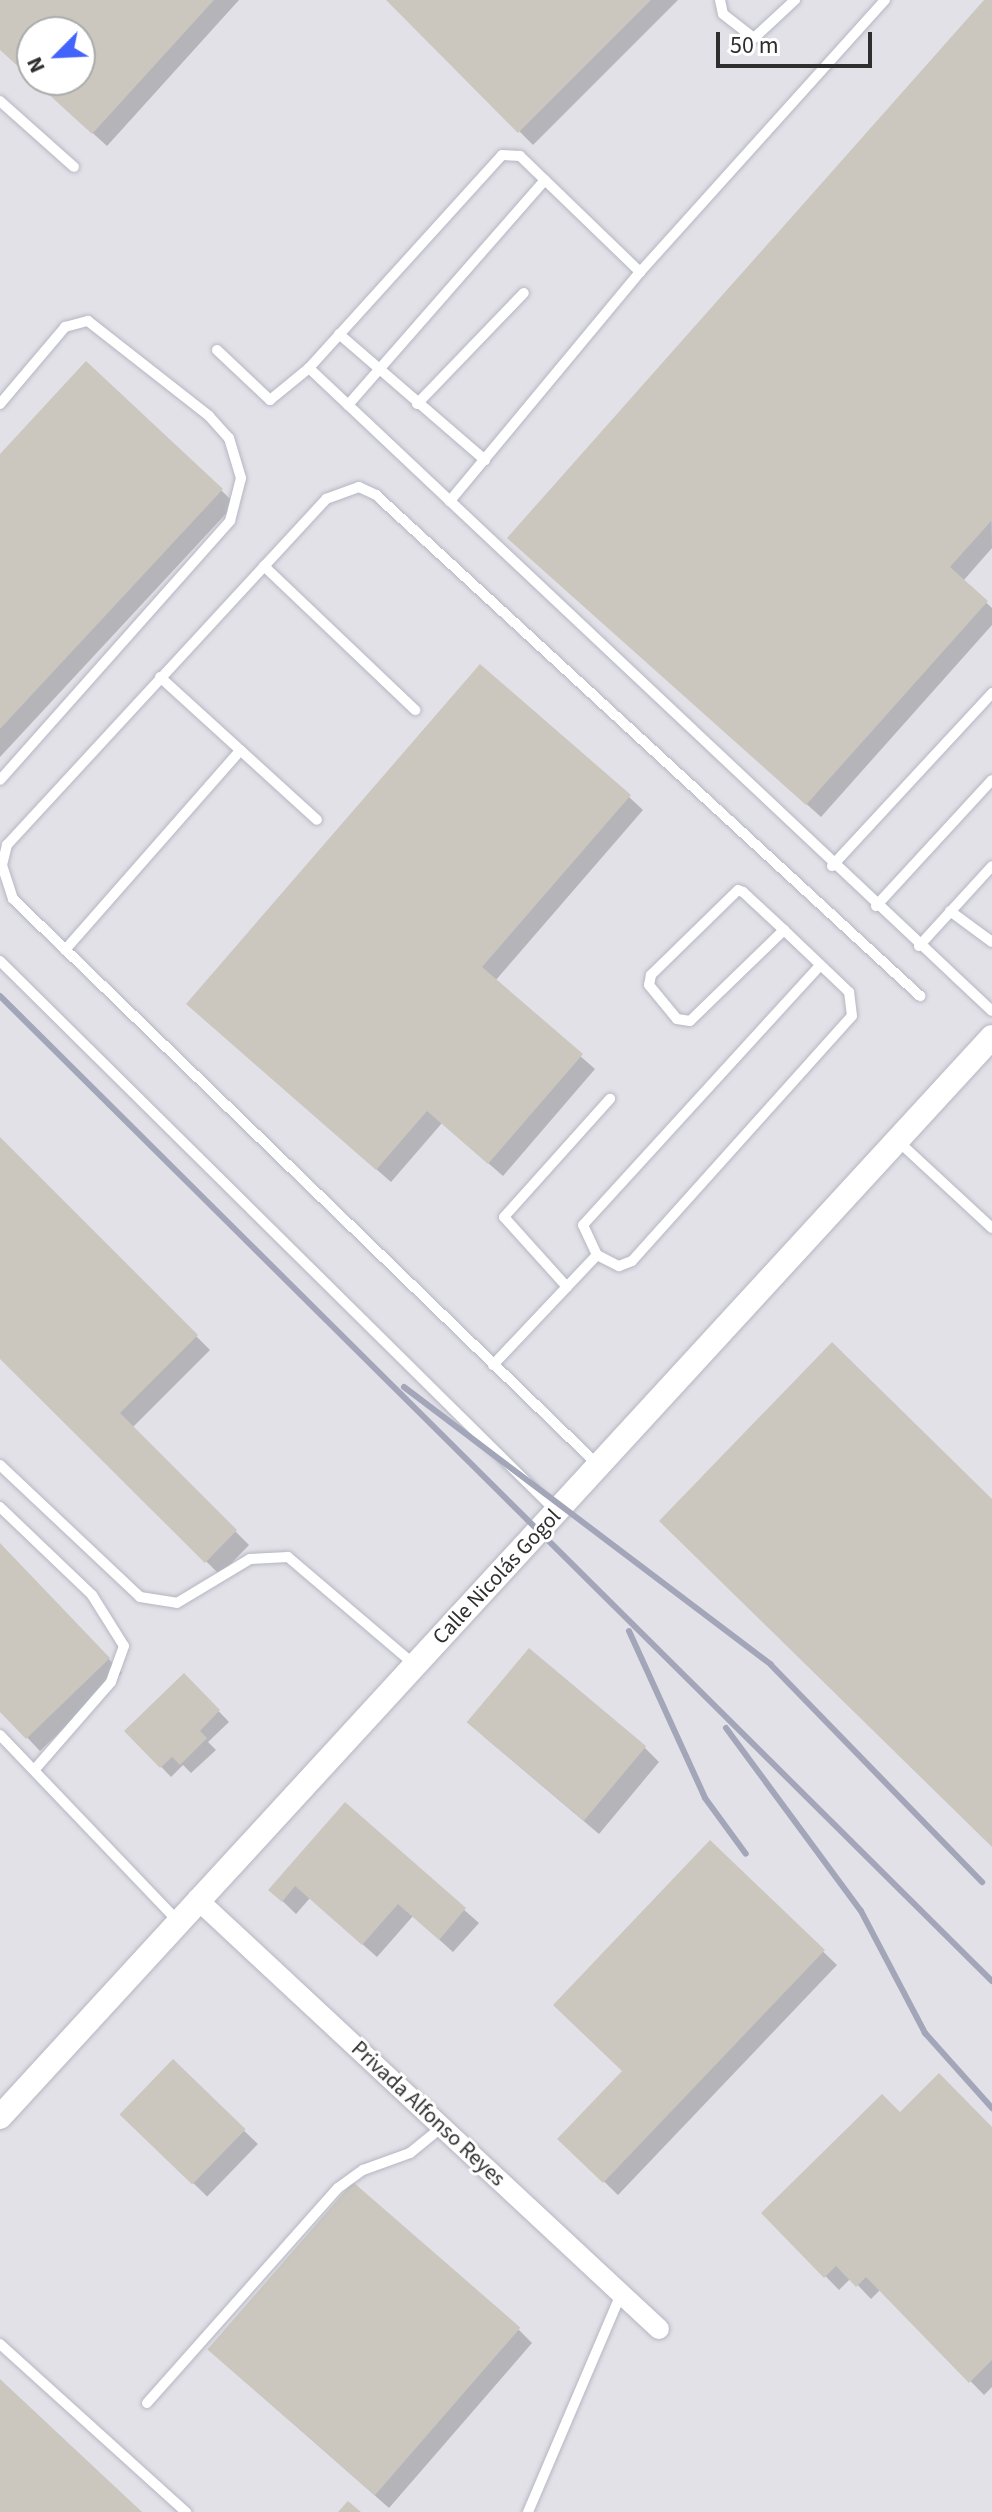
<!DOCTYPE html>
<meta charset="utf-8">
<style>
body{margin:0}
#map{position:relative;width:992px;height:2512px;overflow:hidden;background:#efe9e1;font-family:"Source Sans 3",sans-serif}
div>[style]{position:absolute}
[style*='--x']{left:calc(var(--x)*1px);top:calc(var(--y)*1px);width:calc(var(--w)*1px);rotate:calc(var(--a)*1deg)}
.industrial>*{inset:0;background:#e3e1e8}
.shadow>*{inset:0;background:#0003;transform-origin:0 0}
.building>*{inset:0;background:#cbc7bf;transform-origin:0 0}
.roads{filter:drop-shadow(0 0 2px #b4b7c1) drop-shadow(0 0 2px #b4b7c1)}
.service>*{height:10px;margin:-5px;padding:0 5px;transform-origin:5px;border-radius:5px;background:#fff}
.minor>*{height:20px;margin:-10px;padding:0 10px;transform-origin:10px;border-radius:10px;background:#fff}
.tertiary>*{height:24px;margin:-12px;padding:0 12px;transform-origin:12px;border-radius:12px;background:#fff}
.rail>*{height:6px;margin:-3px;padding:0 3px;transform-origin:3px;border-radius:3px;background:#a3a6b8}
span{translate:-50% -50%;white-space:nowrap;text-align:center;line-height:1.15;-webkit-text-stroke:6px #fff;paint-order:stroke}
.street-label{font-size:22px;color:#2e2e2e}
.north{position:absolute;left:16px;top:16px;width:80px;height:80px;box-sizing:border-box;background:#fff;border:2px solid #ababab;border-radius:50%;rotate:246deg;font-size:22px;font-weight:700;line-height:32px;text-align:center;color:#2e2e2e}
.north::after{content:'';display:block;margin:auto;width:28px;height:36px;background:#4264fb;clip-path:polygon(50% 0,100% 100%,50% 72%,0 100%)}
.scale{position:absolute;left:716px;top:32px;width:156px;height:36px;box-sizing:border-box;border:4px solid #2e2e2e;border-top:0;padding-left:10px;font-size:24px;line-height:28px;white-space:nowrap;color:#2e2e2e;-webkit-text-stroke:6px #fff;paint-order:stroke}
</style>
<div id="map">
<div class="industrial">
<i style="clip-path:polygon(evenodd,0 0,992px 0,992px 2512px,0 2512px,0 0,32px 32px,80px 32px,80px 80px,32px 80px,32px 32px)"></i>
</div>
<div class="shadow">
<i style="clip-path:polygon(0 0,239px 0,107px 146px,34px 80px,80px 80px,80px 32px,32px 32px,32px 78px,0 49px)"></i>
<i style="clip-path:polygon(389px 0,678px 0,533px 145px)"></i>
<i style="clip-path:polygon(986px 0,992px 548px,963px 581px,992px 608px,992px 625px,821px 817px,523px 551px)"></i>
<i style="clip-path:polygon(0 457px,221px 490px,235px 504px,0 757px)"></i>
<i style="clip-path:polygon(629px 797px,643px 810px,495px 981px,595px 1069px,503px 1176px,442px 1123px,391px 1182px,202px 1017px)"></i>
<i style="clip-path:polygon(0 1140px,210px 1350px,132px 1428px,249px 1545px,220px 1575px,0 1356px)"></i>
<i style="clip-path:polygon(0 1545px,122px 1673px,40px 1751px,0 1709px)"></i>
<i style="clip-path:polygon(184px 1675px,229px 1722px,208px 1742px,216px 1750px,191px 1773px,183px 1765px,171px 1777px,127px 1731px)"></i>
<i style="clip-path:polygon(483px 1736px,645px 1748px,659px 1762px,599px 1834px)"></i>
<i style="clip-path:polygon(345px 1805px,479px 1923px,453px 1952px,413px 1916px,377px 1957px,310px 1898px,296px 1914px,271px 1890px)"></i>
<i style="clip-path:polygon(710px 1843px,837px 1965px,618px 2195px,560px 2139px,625px 2071px)"></i>
<i style="left:173px;top:2062px;width:118px;height:73px;rotate:44deg"></i>
<i style="clip-path:polygon(900px 2115px,992px 2130px,992px 2387px,984px 2395px,881px 2289px,871px 2299px,851px 2278px,839px 2290px,764px 2213px)"></i>
<i style="clip-path:polygon(518px 2329px,532px 2343px,389px 2508px,224px 2363px)"></i>
</div>
<div class="building">
<i style="clip-path:polygon(0 0,214px 0,92px 134px,33px 80px,80px 80px,80px 32px,32px 32px,32px 79px,0 50px)"></i>
<i style="clip-path:polygon(386px 0,651px 0,518px 133px)"></i>
<i style="clip-path:polygon(984px 0,992px 0,992px 520px,950px 567px,988px 601px,806px 805px,507px 538px)"></i>
<i style="clip-path:polygon(86px 361px,223px 489px,0 729px,0 454px)"></i>
<i style="clip-path:polygon(480px 664px,631px 795px,482px 967px,583px 1054px,488px 1164px,427px 1111px,376px 1170px,186px 1004px)"></i>
<i style="clip-path:polygon(0 1137px,198px 1335px,120px 1413px,237px 1530px,205px 1563px,0 1359px)"></i>
<i style="clip-path:polygon(832px 1342px,992px 1499px,992px 1847px,659px 1521px)"></i>
<i style="clip-path:polygon(0 1543px,110px 1658px,26px 1739px,0 1712px)"></i>
<i style="left:529px;top:1648px;width:153px;height:97px;rotate:40deg"></i>
<i style="clip-path:polygon(184px 1673px,220px 1710px,200px 1731px,207px 1738px,180px 1765px,172px 1757px,160px 1768px,124px 1731px)"></i>
<i style="clip-path:polygon(345px 1802px,466px 1908px,439px 1940px,398px 1904px,362px 1945px,295px 1886px,282px 1902px,268px 1890px)"></i>
<i style="clip-path:polygon(710px 1840px,825px 1950px,603px 2183px,557px 2139px,622px 2071px,553px 2005px)"></i>
<i style="left:173px;top:2059px;width:101px;height:77px;rotate:44deg"></i>
<i style="clip-path:polygon(939px 2073px,992px 2127px,992px 2360px,969px 2383px,866px 2277px,856px 2287px,836px 2266px,824px 2278px,761px 2213px,882px 2094px,900px 2112px)"></i>
<i style="left:353px;top:2182px;width:222px;height:222px;rotate:41deg"></i>
<i style="clip-path:polygon(0 2379px,142px 2512px,0 2512px)"></i>
<i style="clip-path:polygon(348px 2501px,361px 2512px,338px 2512px)"></i>
</div>
<div class="roads">
<div class="service">
<i style="--x:720;--y:0;--w:14;--a:78"></i>
<i style="--x:723;--y:14;--w:39;--a:38"></i>
<i style="--x:754;--y:38;--w:56;--a:-42.8"></i>
<i style="--x:885;--y:0;--w:366;--a:132"></i>
<i style="--x:640;--y:272;--w:298;--a:129.7"></i>
<i style="--x:450;--y:501;--w:744;--a:43.26"></i>
<i style="--x:0;--y:101;--w:99;--a:41.7"></i>
<i style="--x:339;--y:334;--w:193;--a:40.8"></i>
<i style="--x:217;--y:350;--w:73;--a:43.3"></i>
<i style="--x:270;--y:400;--w:50;--a:-39.4"></i>
<i style="--x:0;--y:404;--w:101;--a:-49.8"></i>
<i style="--x:65;--y:327;--w:24;--a:-15"></i>
<i style="--x:88;--y:321;--w:154;--a:38.1"></i>
<i style="--x:209;--y:416;--w:30;--a:48"></i>
<i style="--x:229;--y:438;--w:42;--a:73.3"></i>
<i style="--x:241;--y:478;--w:44;--a:104.3"></i>
<i style="--x:230;--y:521;--w:346;--a:131.6"></i>
<i style="--x:417;--y:404;--w:154;--a:-46.1"></i>
<i style="--x:348;--y:405;--w:299;--a:-48.8"></i>
<i style="--x:450;--y:501;--w:194;--a:-136.7"></i>
<i style="--x:309;--y:368;--w:287;--a:-47.8"></i>
<i style="--x:502;--y:155;--w:18;--a:3"></i>
<i style="--x:520;--y:156;--w:167;--a:44"></i>
<i style="--x:264;--y:566;--w:209;--a:43.6"></i>
<i style="--x:160;--y:677;--w:212;--a:42.3"></i>
<i style="--x:832;--y:866;--w:236;--a:-47.2"></i>
<i style="--x:876;--y:906;--w:171;--a:-47.4"></i>
<i style="--x:950;--y:911;--w:52;--a:36.4"></i>
<i style="--x:919;--y:946;--w:108;--a:-47.6"></i>
<i style="--x:65;--y:950;--w:266;--a:-48.7"></i>
<i style="--x:0;--y:961;--w:782;--a:44.69"></i>
<i style="--x:898;--y:1141;--w:128;--a:42.8"></i>
<i style="--x:597;--y:1255;--w:33;--a:-115"></i>
<i style="--x:583;--y:1225;--w:352;--a:-47.6"></i>
<i style="--x:567;--y:1287;--w:94;--a:-132"></i>
<i style="--x:504;--y:1217;--w:159;--a:-48.1"></i>
<i style="--x:493;--y:1365;--w:151;--a:-46.6"></i>
<i style="--x:597;--y:1255;--w:25;--a:27"></i>
<i style="--x:619;--y:1266;--w:14;--a:-21"></i>
<i style="--x:632;--y:1261;--w:329;--a:-48.1"></i>
<i style="--x:852;--y:1016;--w:24;--a:-97"></i>
<i style="--x:849;--y:992;--w:90;--a:-136.4"></i>
<i style="--x:784;--y:930;--w:56;--a:-137.2"></i>
<i style="--x:743;--y:892;--w:5;--a:-158"></i>
<i style="--x:738;--y:890;--w:122;--a:135.7"></i>
<i style="--x:651;--y:975;--w:10;--a:101"></i>
<i style="--x:649;--y:985;--w:44;--a:50.5"></i>
<i style="--x:677;--y:1019;--w:13;--a:9"></i>
<i style="--x:690;--y:1021;--w:131;--a:-44.1"></i>
<i style="--x:0;--y:1465;--w:192;--a:43.3"></i>
<i style="--x:140;--y:1597;--w:37;--a:9"></i>
<i style="--x:177;--y:1603;--w:85;--a:-31.1"></i>
<i style="--x:250;--y:1559;--w:38;--a:-3"></i>
<i style="--x:288;--y:1557;--w:167;--a:40.4"></i>
<i style="--x:599;--y:1466;--w:815;--a:-135.94"></i>
<i style="--x:13;--y:899;--w:36;--a:-108"></i>
<i style="--x:2;--y:865;--w:21;--a:-76"></i>
<i style="--x:7;--y:845;--w:471;--a:-47.3"></i>
<i style="--x:326;--y:499;--w:35;--a:-20"></i>
<i style="--x:359;--y:487;--w:19;--a:25"></i>
<i style="--x:376;--y:495;--w:740;--a:42.64"></i>
<i style="--x:0;--y:1507;--w:127;--a:43.7"></i>
<i style="--x:92;--y:1595;--w:60;--a:57.9"></i>
<i style="--x:124;--y:1646;--w:38;--a:110"></i>
<i style="--x:111;--y:1682;--w:114;--a:131.1"></i>
<i style="--x:0;--y:1735;--w:257;--a:46.3"></i>
<i style="--x:0;--y:2344;--w:251;--a:42.1"></i>
<i style="--x:147;--y:2403;--w:288;--a:-48.4"></i>
<i style="--x:338;--y:2188;--w:31;--a:-36"></i>
<i style="--x:363;--y:2170;--w:50;--a:-19.9"></i>
<i style="--x:410;--y:2153;--w:41;--a:-39.1"></i>
<i style="--x:528;--y:2512;--w:237;--a:-66.9"></i>
</div>
<div class="minor">
<i style="--x:197;--y:1899;--w:631;--a:42.95"></i>
</div>
<div class="tertiary">
<i style="--x:0;--y:2117;--w:1466;--a:-47.43"></i>
</div>
</div>
<div class="rail">
<i style="--x:0;--y:996;--w:1398;--a:44.8"></i>
<i style="--x:404;--y:1387;--w:460;--a:37.1"></i>
<i style="--x:771;--y:1665;--w:303;--a:45.8"></i>
<i style="--x:629;--y:1631;--w:183;--a:65.5"></i>
<i style="--x:705;--y:1798;--w:69;--a:53.8"></i>
<i style="--x:726;--y:1728;--w:227;--a:53.6"></i>
<i style="--x:861;--y:1911;--w:138;--a:62.3"></i>
<i style="--x:925;--y:2033;--w:101;--a:48.2"></i>
</div>
<div class="street-label">
<span style="left:497px;top:1577px;rotate:-47deg">Calle Nicolás Gogol</span>
<span style="left:428px;top:2114px;rotate:43deg">Privada Alfonso Reyes</span>
</div>
<div class="north">N</div>
<div class="scale">50 m</div>
</div>
